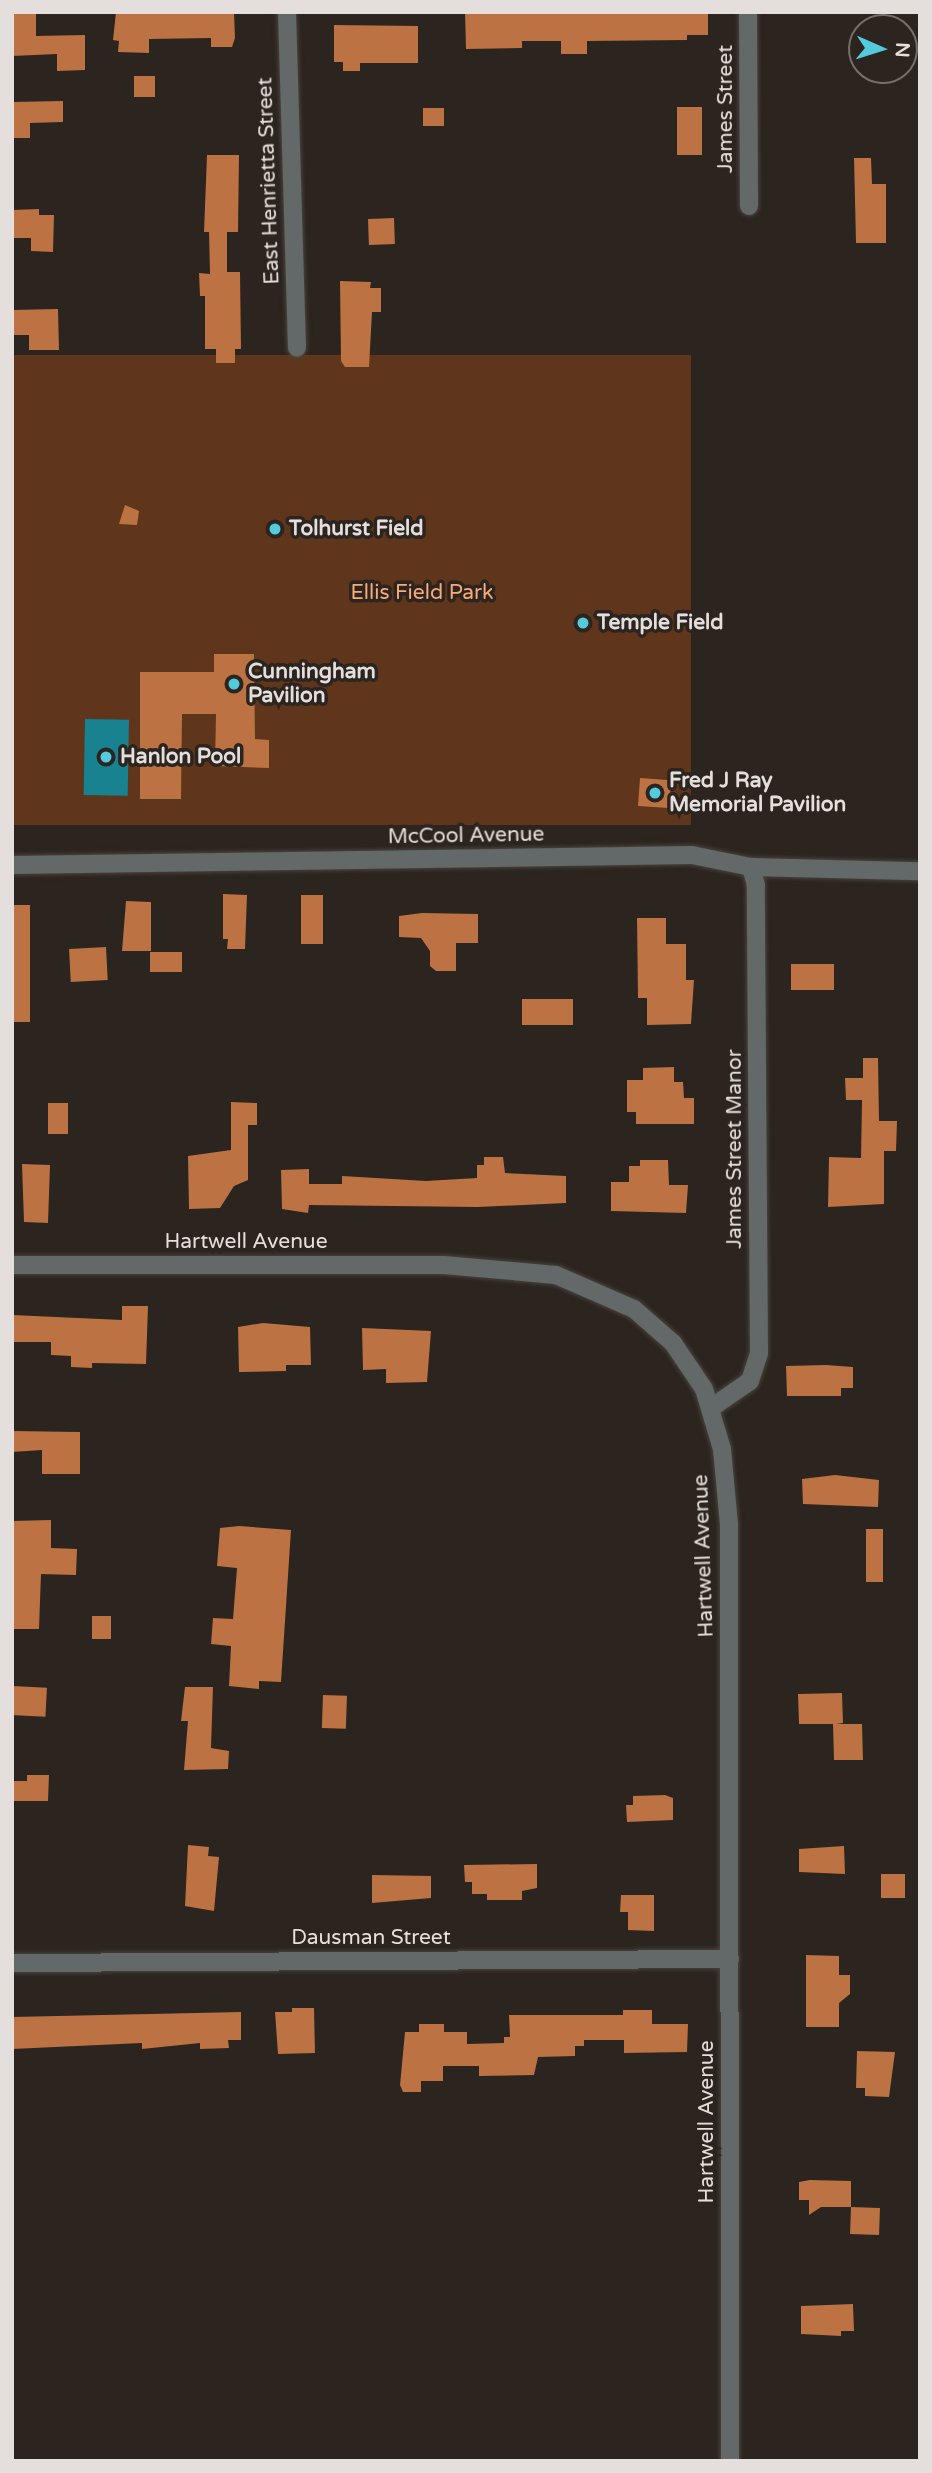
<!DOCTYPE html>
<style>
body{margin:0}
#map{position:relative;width:932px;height:2473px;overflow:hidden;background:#2b241f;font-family:"Varela Round",sans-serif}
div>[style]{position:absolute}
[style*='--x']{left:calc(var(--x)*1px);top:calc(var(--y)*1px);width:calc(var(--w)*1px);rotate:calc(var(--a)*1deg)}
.green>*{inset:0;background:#5f361b;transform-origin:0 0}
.water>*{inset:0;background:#198291;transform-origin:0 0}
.building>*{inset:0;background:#bc7242;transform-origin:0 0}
.roads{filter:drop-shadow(0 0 2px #49423d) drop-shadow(0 0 2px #49423d)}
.minor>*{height:18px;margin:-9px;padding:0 9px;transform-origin:9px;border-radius:9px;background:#636868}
.tertiary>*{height:18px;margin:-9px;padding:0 9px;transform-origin:9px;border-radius:9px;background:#636868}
.dots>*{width:19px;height:19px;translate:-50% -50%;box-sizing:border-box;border:4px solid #2b241f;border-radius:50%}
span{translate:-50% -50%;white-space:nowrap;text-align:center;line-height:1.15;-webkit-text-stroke:7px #2b241f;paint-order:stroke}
.street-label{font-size:21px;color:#e4dfdc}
.poi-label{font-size:21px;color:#e4dfdc;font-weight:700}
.left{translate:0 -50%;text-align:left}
.park-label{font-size:21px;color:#faaa78}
.frame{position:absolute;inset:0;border:14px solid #e4dfdc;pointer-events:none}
.north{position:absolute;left:848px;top:14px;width:70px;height:70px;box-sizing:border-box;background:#2b241f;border:2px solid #756f6b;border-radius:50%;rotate:93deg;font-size:19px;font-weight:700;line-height:28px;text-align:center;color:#e4dfdc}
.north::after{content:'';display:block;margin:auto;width:24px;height:32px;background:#54cadd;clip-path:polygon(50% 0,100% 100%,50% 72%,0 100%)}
</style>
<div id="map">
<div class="green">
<i style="left:691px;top:355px;width:470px;height:679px;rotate:90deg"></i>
</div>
<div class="water">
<i style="left:85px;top:719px;width:44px;height:76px;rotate:1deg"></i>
</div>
<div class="building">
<i style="clip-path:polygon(12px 12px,36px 12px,36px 36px,85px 35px,85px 70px,57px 71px,57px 54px,12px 56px)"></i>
<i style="clip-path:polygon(116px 12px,234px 12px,235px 38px,232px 47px,211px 47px,211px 38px,149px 39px,149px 53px,118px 52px,119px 41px,113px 40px)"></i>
<i style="clip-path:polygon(465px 12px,708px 12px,708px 35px,687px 35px,687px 40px,587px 41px,587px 54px,561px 54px,561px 41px,522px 41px,522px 48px,466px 49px)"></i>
<i style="clip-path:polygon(334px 25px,418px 26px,418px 63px,360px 63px,360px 71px,343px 71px,343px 62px,334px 62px)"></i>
<i style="left:134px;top:76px;width:21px;height:21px"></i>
<i style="clip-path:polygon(63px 101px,63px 122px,30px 123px,30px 138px,12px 138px,12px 102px)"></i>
<i style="left:677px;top:107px;width:25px;height:48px"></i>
<i style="left:423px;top:108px;width:21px;height:18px"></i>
<i style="clip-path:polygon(207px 155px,239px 155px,238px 232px,227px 232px,227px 272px,240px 272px,241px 349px,235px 349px,235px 363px,216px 363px,216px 349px,205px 349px,205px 296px,200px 296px,199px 273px,210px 274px,209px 232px,204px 232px)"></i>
<i style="clip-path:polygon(854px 158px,871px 158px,872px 184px,886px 184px,886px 243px,856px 243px)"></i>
<i style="clip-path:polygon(39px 209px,39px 215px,54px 215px,53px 252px,31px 251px,31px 238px,12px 238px,12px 210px)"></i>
<i style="left:394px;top:218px;width:26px;height:26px;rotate:88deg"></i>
<i style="clip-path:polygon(340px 281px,371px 282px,370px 288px,381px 288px,381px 312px,372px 312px,369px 367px,345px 367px,341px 361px)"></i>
<i style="clip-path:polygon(58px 309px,59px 350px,29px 350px,29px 335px,12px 335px,12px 310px)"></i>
<i style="clip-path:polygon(125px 505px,139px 511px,137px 525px,119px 524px)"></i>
<i style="clip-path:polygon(214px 654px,254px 654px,255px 739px,269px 740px,269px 768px,215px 766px,216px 714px,182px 714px,181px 799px,140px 799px,140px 672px,214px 672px)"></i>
<i style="left:640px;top:778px;width:31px;height:28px;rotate:4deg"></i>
<i style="clip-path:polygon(223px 894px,247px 895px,245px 949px,227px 949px,228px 939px,223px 939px)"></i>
<i style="left:301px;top:895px;width:22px;height:49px"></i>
<i style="clip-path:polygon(126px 901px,151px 902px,151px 951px,122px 951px)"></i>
<i style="left:30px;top:905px;width:117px;height:18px;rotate:90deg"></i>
<i style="clip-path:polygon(422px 913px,478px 914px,478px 943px,456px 943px,456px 971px,436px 971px,430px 966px,430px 951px,421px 938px,399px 937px,399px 916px)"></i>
<i style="clip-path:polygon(637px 918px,666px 918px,666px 944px,686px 944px,686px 980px,694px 980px,691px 1024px,647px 1025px,647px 998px,638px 998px)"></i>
<i style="left:106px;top:947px;width:33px;height:37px;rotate:87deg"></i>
<i style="left:182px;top:952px;width:20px;height:32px;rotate:90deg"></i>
<i style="left:791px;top:964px;width:43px;height:26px"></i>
<i style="left:522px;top:999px;width:51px;height:26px"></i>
<i style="clip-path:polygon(863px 1058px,878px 1058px,879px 1121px,897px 1121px,896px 1151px,884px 1151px,884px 1204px,828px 1207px,829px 1157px,861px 1158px,862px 1100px,846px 1100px,845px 1078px,863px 1078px)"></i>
<i style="clip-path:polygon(674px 1067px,674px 1082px,683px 1082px,684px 1098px,694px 1098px,694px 1124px,636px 1124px,636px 1112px,627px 1112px,627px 1080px,643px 1080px,643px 1068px)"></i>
<i style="clip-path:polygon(231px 1102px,257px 1103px,257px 1125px,248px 1125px,248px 1180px,234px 1186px,220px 1208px,189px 1209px,188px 1156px,231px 1150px)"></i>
<i style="left:48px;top:1103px;width:20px;height:31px"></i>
<i style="clip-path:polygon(484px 1157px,503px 1157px,505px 1173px,566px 1176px,566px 1203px,478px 1207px,309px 1205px,308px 1213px,282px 1209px,281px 1170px,309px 1169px,309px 1184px,342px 1184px,342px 1176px,426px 1181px,477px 1178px,477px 1165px,484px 1165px)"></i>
<i style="clip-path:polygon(640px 1160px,668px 1160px,669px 1185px,688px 1185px,686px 1213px,611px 1211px,611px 1182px,629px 1182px,629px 1166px,640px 1166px)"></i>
<i style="clip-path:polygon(22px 1164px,50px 1165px,48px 1223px,24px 1222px)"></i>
<i style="clip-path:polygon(122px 1306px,148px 1306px,146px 1364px,92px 1363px,92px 1368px,71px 1367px,71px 1356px,51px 1355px,51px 1342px,12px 1342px,12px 1315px,122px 1320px)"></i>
<i style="clip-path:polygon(263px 1323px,310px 1327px,311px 1365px,286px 1365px,286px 1371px,239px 1372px,238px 1327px)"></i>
<i style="clip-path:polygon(362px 1328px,431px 1331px,427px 1382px,386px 1383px,386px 1369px,363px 1370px)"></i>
<i style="clip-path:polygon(826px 1365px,853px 1367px,853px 1388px,841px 1388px,841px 1396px,787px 1396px,786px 1366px)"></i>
<i style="clip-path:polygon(12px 1431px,80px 1432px,80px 1474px,42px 1474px,42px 1450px,12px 1452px)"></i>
<i style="clip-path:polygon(835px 1475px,879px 1480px,878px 1507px,803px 1504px,802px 1479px)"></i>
<i style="clip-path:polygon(51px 1520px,51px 1548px,77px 1549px,76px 1575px,41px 1574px,39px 1629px,12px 1629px,12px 1521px)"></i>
<i style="clip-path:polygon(239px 1526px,291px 1530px,281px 1682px,259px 1681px,259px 1689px,229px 1686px,231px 1646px,211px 1644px,213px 1618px,233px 1619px,237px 1568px,217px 1566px,220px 1528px)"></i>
<i style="left:866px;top:1529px;width:17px;height:53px"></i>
<i style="left:92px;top:1616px;width:19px;height:23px"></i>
<i style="left:12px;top:1686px;width:35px;height:29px;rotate:3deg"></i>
<i style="clip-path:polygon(185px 1687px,213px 1687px,211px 1748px,229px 1751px,228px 1769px,184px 1770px,188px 1721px,181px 1721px)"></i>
<i style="clip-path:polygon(842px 1693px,843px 1723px,836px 1724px,862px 1724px,863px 1760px,834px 1760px,833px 1724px,799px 1724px,798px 1694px)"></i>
<i style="left:323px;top:1695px;width:24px;height:33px;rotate:2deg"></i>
<i style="clip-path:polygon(27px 1775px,49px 1775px,48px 1801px,12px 1801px,12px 1781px,27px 1781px)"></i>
<i style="clip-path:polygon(665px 1795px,673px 1798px,673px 1820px,627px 1822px,626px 1805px,633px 1805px,633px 1796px)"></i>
<i style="clip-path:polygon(188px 1845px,209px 1847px,208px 1856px,219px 1857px,214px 1911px,185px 1906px)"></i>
<i style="clip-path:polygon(844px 1846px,845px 1874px,799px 1872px,799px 1849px)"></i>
<i style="clip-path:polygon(537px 1864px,537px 1888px,522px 1891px,522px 1900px,487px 1900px,487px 1894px,472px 1894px,472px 1882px,465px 1882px,464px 1865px)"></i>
<i style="left:881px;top:1874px;width:24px;height:24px"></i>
<i style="clip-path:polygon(372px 1875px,431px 1876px,431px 1898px,372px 1903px)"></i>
<i style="clip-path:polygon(621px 1895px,654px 1895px,654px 1931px,628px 1930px,628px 1912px,620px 1912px)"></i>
<i style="clip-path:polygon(806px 1955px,839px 1956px,839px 1975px,850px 1975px,850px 1994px,839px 2003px,839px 2027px,806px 2027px)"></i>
<i style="clip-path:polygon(292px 2008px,314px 2008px,315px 2053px,278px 2054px,275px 2012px,292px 2012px)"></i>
<i style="clip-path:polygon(623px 2010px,652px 2010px,652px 2024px,688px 2024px,687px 2052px,624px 2053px,624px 2040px,584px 2040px,584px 2046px,575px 2046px,575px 2056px,538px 2057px,534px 2075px,479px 2076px,479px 2066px,443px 2066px,443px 2081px,421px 2081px,421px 2092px,403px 2092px,400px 2085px,405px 2032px,419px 2032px,419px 2024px,444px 2024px,444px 2032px,467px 2032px,467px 2044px,504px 2043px,504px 2037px,510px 2037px,509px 2015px,623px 2015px)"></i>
<i style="clip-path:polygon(241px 2012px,241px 2040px,228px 2040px,229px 2048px,200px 2049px,200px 2043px,142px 2049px,142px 2043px,12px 2049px,12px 2017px)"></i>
<i style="clip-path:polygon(857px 2051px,895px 2052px,889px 2097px,865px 2096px,865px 2088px,856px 2088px)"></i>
<i style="clip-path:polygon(810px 2180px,851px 2181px,851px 2207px,821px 2207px,809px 2215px,809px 2200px,799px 2200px,799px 2182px)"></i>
<i style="left:851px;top:2207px;width:29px;height:27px;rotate:2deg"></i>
<i style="clip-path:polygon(853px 2304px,854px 2331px,841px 2331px,841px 2336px,801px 2334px,801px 2306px)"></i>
</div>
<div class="roads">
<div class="minor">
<i style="--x:287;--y:12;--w:336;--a:88.3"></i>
<i style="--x:748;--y:12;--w:194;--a:89.7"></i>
<i style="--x:12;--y:865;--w:680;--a:-0.84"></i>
<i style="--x:692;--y:855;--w:60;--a:11.5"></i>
<i style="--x:751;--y:867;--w:169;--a:1.4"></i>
<i style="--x:711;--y:1408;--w:47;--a:-34.7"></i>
<i style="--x:750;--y:1381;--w:29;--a:-72"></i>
<i style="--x:759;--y:1353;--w:468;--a:-90.4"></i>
<i style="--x:756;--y:885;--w:19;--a:-106"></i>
<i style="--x:12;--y:1963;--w:718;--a:-0.32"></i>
</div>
<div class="tertiary">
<i style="--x:12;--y:1265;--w:432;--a:0"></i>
<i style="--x:444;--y:1265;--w:112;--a:5.1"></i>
<i style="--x:556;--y:1275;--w:85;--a:23.6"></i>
<i style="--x:634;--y:1309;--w:52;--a:41.1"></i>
<i style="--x:673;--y:1343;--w:55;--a:56"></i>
<i style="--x:704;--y:1389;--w:63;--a:73.3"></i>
<i style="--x:722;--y:1449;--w:75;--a:84.7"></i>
<i style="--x:729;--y:1524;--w:937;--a:89.94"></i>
</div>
</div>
<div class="dots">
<i style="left:275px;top:529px;background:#54cadd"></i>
<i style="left:583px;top:623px;background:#54cadd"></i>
<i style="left:234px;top:684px;background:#54cadd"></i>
<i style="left:106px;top:757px;background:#54cadd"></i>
<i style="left:655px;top:793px;background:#54cadd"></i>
</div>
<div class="street-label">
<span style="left:726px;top:109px;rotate:-90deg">James Street</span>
<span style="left:269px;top:181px;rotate:-92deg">East Henrietta Street</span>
<span style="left:466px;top:836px;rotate:-1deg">McCool Avenue</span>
<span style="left:735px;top:1149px;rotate:-90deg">James Street Manor</span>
<span style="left:246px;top:1242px">Hartwell Avenue</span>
<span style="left:704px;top:1556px;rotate:-92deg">Hartwell Avenue</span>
<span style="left:371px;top:1938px">Dausman Street</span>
<span style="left:707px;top:2122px;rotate:-90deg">Hartwell Avenue</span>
</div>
<div class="poi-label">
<span class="left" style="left:289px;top:529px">Tolhurst Field</span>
<span class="left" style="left:597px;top:623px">Temple Field</span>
<span class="left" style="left:248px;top:684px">Cunningham<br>Pavilion</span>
<span class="left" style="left:120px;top:757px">Hanlon Pool</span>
<span class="left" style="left:669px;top:793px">Fred J Ray<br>Memorial Pavilion</span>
</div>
<div class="park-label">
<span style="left:422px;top:593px">Ellis Field Park</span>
</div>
<div class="frame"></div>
<div class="north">N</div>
</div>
